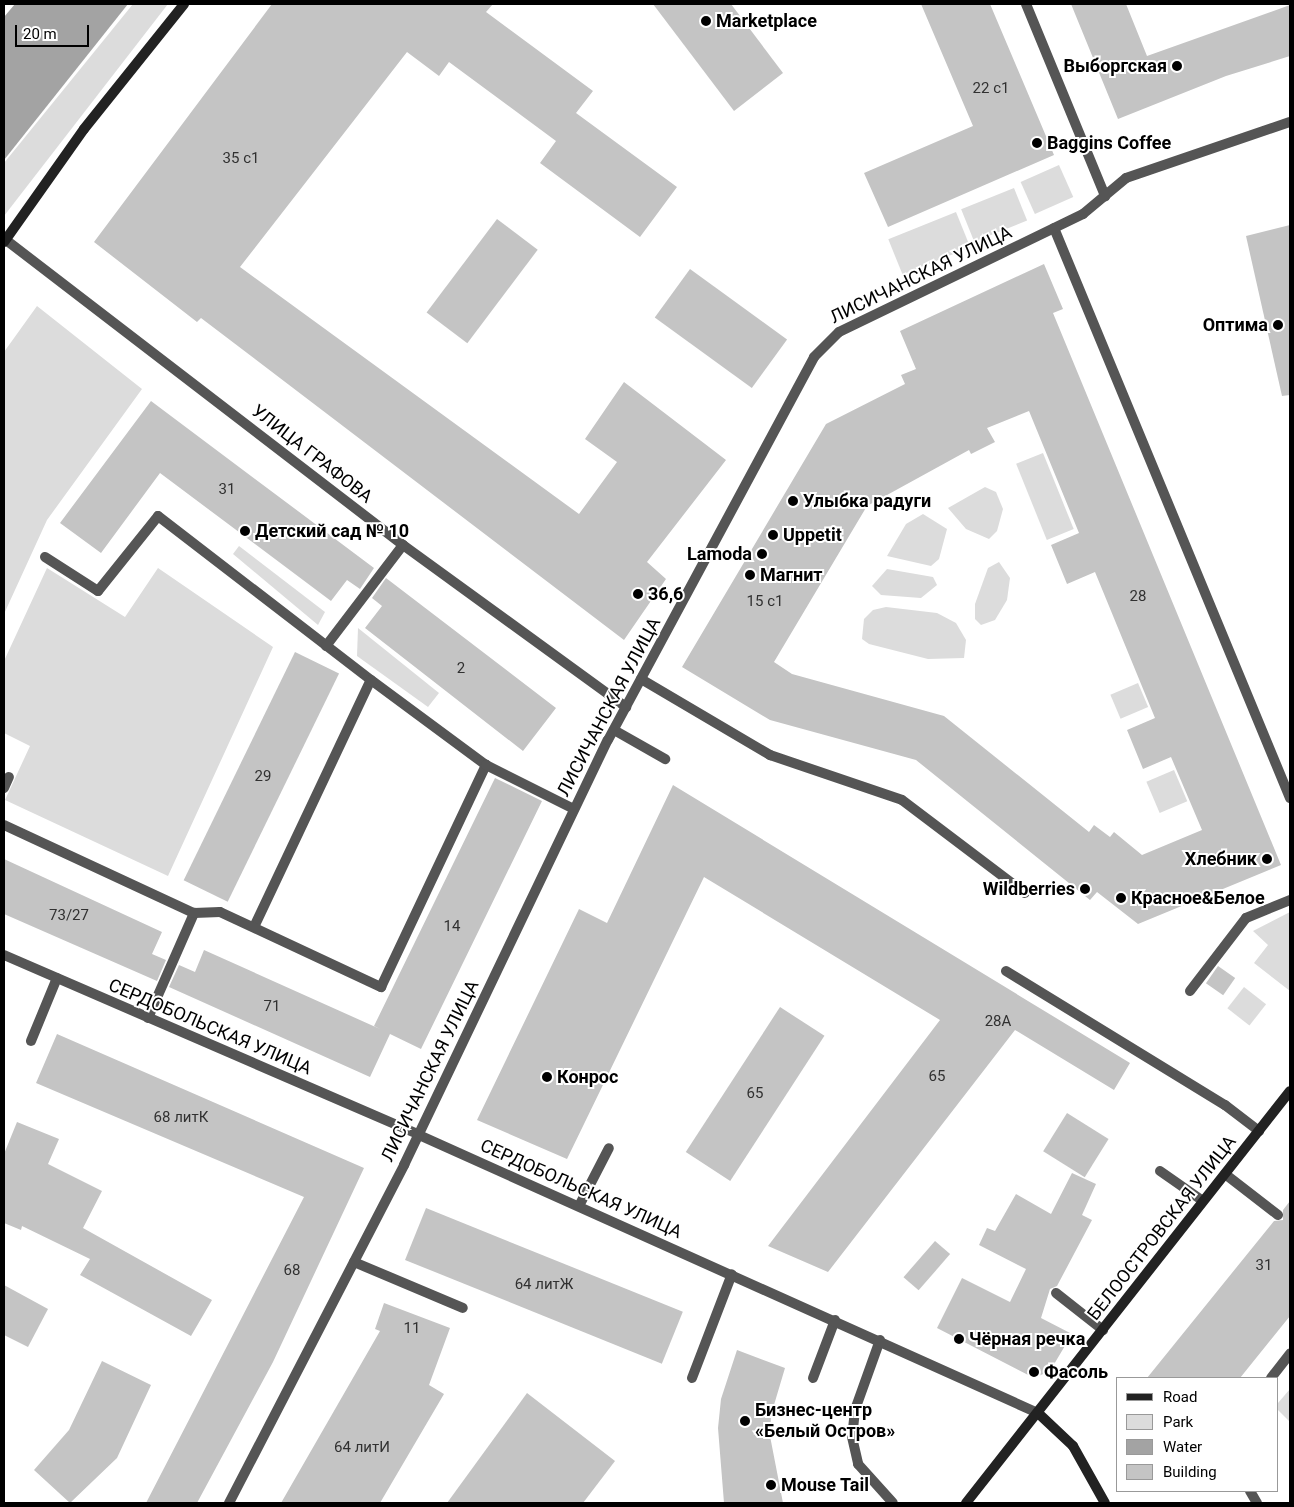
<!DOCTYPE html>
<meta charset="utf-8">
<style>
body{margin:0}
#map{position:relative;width:1294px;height:1507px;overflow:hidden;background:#fff;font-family:Roboto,sans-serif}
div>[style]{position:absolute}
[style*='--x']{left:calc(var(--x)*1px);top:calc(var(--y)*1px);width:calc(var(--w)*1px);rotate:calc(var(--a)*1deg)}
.green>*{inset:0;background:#dcdcdc;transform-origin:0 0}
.water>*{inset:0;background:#a3a3a3}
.building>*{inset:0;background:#c4c4c4;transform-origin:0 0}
.lane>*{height:10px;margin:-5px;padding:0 5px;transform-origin:5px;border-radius:5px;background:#555}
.street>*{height:10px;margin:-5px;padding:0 5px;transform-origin:5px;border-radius:5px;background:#555}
.secondary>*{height:10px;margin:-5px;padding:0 5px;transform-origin:5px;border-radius:5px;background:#222}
.dots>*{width:14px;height:14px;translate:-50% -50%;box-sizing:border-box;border:2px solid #fff;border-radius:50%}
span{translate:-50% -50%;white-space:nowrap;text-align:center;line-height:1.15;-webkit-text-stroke:4px #fff;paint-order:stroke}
.number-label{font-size:15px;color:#313131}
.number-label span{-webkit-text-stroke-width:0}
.poi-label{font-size:18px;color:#000;font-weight:700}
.left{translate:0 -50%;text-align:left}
.right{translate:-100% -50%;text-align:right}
.street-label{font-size:18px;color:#000}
.frame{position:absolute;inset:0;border:5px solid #000;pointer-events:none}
.legend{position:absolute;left:1116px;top:1377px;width:162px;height:115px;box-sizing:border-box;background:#fff;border:1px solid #999;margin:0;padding:6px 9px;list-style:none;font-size:15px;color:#000}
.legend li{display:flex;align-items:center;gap:10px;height:25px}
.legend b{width:25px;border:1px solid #999}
.scale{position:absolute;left:15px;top:25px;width:74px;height:22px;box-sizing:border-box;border:2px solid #000;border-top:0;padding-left:6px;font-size:15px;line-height:18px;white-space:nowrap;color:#000;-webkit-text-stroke:4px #fff;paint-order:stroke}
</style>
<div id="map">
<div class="green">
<i style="clip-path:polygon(133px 4px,168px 4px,4px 216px,4px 163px)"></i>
<i style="left:1059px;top:165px;width:35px;height:42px;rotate:66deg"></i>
<i style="left:1014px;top:188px;width:35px;height:57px;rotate:68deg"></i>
<i style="left:956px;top:212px;width:38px;height:73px;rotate:68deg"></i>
<i style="clip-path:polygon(37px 306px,142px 389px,47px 520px,4px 614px,4px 352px)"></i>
<i style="left:1043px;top:453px;width:82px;height:29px;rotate:68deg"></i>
<i style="clip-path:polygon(985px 487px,996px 492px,1003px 509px,997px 531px,989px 539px,966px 529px,948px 508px)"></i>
<i style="clip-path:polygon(923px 514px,947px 529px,939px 559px,931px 566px,887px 556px,906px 524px)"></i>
<i style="clip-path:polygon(239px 546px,325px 612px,318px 625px,233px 554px)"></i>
<i style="clip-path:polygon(999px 562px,1010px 578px,1007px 600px,995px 620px,981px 625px,975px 619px,975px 604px,988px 568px)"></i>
<i style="clip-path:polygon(47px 568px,125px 617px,158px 568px,273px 647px,168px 876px,5px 800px,30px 746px,4px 733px,4px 661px)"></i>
<i style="clip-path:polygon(887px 569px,933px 577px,937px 585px,921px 598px,881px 595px,872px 586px)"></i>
<i style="clip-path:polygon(886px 607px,937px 613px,956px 623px,966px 640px,964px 658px,928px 659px,869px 644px,862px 639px,864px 619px,873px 610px)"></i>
<i style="clip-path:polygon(358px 628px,439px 693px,428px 707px,357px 656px)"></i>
<i style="left:1138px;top:683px;width:26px;height:30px;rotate:67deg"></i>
<i style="left:1174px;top:770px;width:34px;height:30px;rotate:67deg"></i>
<i style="clip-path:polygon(1290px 912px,1290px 991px,1254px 963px,1268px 945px,1253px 931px)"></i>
<i style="left:1244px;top:987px;width:28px;height:27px;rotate:38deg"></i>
<i style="clip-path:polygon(1290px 1389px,1290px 1422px,1278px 1410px,1278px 1403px)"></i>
</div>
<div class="water">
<i style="clip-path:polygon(15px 4px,128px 4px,4px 160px,4px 17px)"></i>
</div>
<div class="building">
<i style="clip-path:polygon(272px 4px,493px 4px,486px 12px,593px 91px,576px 113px,677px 187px,640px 237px,540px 163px,556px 141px,449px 62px,439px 76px,407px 52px,240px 267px,579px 514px,617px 462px,585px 439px,624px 382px,726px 460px,647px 562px,666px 579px,624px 640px,201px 318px,197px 322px,94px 242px)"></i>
<i style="clip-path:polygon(653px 4px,731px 4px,783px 73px,734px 111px)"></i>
<i style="clip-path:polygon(921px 4px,990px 4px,1054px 155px,888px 227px,864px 173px,973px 126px)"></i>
<i style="clip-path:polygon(1071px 4px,1126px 4px,1147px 56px,1290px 5px,1290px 56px,1226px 76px,1118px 119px)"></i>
<i style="left:497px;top:219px;width:51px;height:117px;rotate:37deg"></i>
<i style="clip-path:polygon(1290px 225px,1290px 395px,1282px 396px,1246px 236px)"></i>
<i style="clip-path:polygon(evenodd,1044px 264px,1063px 309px,1053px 313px,1281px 865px,1138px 924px,1097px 892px,1090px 900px,916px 760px,770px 720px,682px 667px,826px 424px,905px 384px,901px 375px,916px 369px,900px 331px,1044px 264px,1029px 411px,1079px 533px,1051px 545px,1067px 584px,1095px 572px,1155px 718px,1127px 730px,1143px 769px,1171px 757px,1202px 830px,1142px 855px,1114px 832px,1110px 837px,1094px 825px,1089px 832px,944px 716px,792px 674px,774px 662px,867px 506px,969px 450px,971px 454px,995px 442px,987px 428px,1029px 411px)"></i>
<i style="left:690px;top:269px;width:120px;height:60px;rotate:36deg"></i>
<i style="clip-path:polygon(151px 401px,374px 568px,360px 589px,347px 580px,331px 601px,160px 473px,101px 553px,60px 523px)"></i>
<i style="clip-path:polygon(386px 578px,556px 708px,523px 751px,365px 628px,382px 606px,372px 598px)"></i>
<i style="left:295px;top:652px;width:49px;height:254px;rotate:26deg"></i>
<i style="clip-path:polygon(495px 778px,542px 801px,421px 1049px,390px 1034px,370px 1077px,169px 987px,179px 965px,195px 972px,204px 950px,380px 1029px,374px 1026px)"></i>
<i style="clip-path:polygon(673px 785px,1130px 1063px,1114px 1090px,1015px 1030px,828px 1272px,768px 1246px,940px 1020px,704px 877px,567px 1159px,477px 1120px,579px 909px,607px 923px)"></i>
<i style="clip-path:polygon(4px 859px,162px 932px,152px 954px,166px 960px,157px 981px,4px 914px)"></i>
<i style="left:1218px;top:966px;width:21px;height:21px;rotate:35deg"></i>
<i style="left:780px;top:1007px;width:53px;height:173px;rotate:33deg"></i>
<i style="clip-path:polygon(57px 1034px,364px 1168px,273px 1362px,197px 1503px,146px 1503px,304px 1197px,36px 1083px)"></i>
<i style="left:1067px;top:1113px;width:49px;height:45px;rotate:32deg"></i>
<i style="clip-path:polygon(17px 1122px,59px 1139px,48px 1164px,102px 1191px,83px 1228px,212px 1300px,191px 1336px,80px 1275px,90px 1259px,22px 1226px,21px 1230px,4px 1223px,4px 1154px)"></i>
<i style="clip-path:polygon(1072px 1173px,1096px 1184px,1082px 1215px,1092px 1220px,1057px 1286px,1050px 1289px,1041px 1318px,1072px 1334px,1050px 1371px,1034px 1378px,937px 1328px,962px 1278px,1010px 1302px,1026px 1269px,979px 1245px,987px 1228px,995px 1231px,1016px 1194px,1051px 1214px)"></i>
<i style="clip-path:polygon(1290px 1201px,1290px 1316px,1240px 1378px,1147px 1378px,1274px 1221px,1283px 1220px,1283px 1210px)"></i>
<i style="left:426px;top:1208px;width:277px;height:56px;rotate:22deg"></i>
<i style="left:935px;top:1241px;width:20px;height:48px;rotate:41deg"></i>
<i style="clip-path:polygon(4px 1285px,48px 1309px,28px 1347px,4px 1335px)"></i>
<i style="clip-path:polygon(384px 1303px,450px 1328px,429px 1385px,444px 1394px,380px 1503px,281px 1503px,380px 1331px,375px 1329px)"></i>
<i style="clip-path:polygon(737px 1350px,785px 1368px,771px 1415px,770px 1436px,783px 1503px,724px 1503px,718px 1428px,721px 1399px)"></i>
<i style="clip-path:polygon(102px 1361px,151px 1385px,117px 1458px,70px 1503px,34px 1470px,69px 1430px)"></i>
<i style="clip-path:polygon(527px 1393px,615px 1461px,583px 1503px,447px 1503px)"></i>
</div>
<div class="lane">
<i style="--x:1054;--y:228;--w:617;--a:67.51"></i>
<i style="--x:45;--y:557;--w:63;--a:32.7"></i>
<i style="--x:98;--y:591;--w:96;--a:-51.3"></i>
<i style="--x:158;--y:516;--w:269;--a:37.6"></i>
<i style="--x:326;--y:646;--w:127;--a:-52.7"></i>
<i style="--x:641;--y:679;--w:150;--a:30.5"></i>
<i style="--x:770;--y:755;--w:139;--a:18.8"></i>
<i style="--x:902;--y:800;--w:154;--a:37.1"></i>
<i style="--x:614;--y:730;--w:59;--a:29.6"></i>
<i style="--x:4;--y:788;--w:12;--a:-66"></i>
<i style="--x:4;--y:825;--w:209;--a:24.9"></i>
<i style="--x:254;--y:927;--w:273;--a:-64.7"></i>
<i style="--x:371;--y:680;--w:143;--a:36.5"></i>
<i style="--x:1006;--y:971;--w:257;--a:31.5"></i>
<i style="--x:1225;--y:1105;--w:43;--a:37.4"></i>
<i style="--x:1190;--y:991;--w:92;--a:-52.5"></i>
<i style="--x:1246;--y:918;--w:48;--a:-22.2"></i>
<i style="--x:148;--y:1018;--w:115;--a:-66.3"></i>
<i style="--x:194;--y:913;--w:26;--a:-2"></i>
<i style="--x:220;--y:912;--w:178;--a:25"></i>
<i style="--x:381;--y:987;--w:246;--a:-64.7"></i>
<i style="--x:486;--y:765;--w:98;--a:26.6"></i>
<i style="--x:31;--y:1041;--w:68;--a:-67.6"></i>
<i style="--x:1160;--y:1171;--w:52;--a:34.9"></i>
<i style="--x:1225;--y:1174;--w:67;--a:37.7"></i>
<i style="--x:579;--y:1206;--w:65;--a:-62.7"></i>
<i style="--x:354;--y:1262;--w:118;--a:22.9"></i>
<i style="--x:1056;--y:1293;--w:60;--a:38.2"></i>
<i style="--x:880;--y:1340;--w:74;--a:109.7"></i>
<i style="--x:855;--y:1410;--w:27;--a:96"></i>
<i style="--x:852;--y:1437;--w:28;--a:77"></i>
<i style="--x:858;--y:1464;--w:52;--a:48.1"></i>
<i style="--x:692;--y:1378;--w:111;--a:-69"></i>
<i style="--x:813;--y:1378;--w:62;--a:-69.2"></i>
<i style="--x:1271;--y:1378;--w:31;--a:-52"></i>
<i style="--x:1250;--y:1491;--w:14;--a:60"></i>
</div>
<div class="street">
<i style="--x:1026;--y:4;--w:208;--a:67.6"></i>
<i style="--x:6;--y:240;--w:501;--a:37.53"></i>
<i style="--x:403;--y:545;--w:276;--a:36"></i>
<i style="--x:4;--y:955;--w:452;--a:23.4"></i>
<i style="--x:419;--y:1135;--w:679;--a:24.19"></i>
<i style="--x:229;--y:1503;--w:381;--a:-62.6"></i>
<i style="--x:404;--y:1165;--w:471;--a:-64.4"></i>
<i style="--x:608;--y:740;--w:435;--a:-61.7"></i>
<i style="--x:814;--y:357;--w:35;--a:-45"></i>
<i style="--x:839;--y:332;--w:271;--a:-25.8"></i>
<i style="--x:1083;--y:214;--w:56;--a:-39.9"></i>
<i style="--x:1126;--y:178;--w:173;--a:-18.9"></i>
</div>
<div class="secondary">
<i style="--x:4;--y:242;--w:138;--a:-54.7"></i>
<i style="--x:84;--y:129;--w:160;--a:-51.3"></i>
<i style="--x:1038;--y:1413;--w:48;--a:43.3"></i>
<i style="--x:1073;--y:1446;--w:65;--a:60.7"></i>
<i style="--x:966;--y:1503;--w:524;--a:-51.82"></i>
</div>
<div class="dots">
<i style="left:706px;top:21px;background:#000"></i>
<i style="left:1177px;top:66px;background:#000"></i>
<i style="left:1037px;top:143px;background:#000"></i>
<i style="left:1278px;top:325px;background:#000"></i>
<i style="left:793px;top:501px;background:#000"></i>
<i style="left:245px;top:531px;background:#000"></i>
<i style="left:773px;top:535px;background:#000"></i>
<i style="left:762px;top:554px;background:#000"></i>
<i style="left:750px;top:575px;background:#000"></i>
<i style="left:638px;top:594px;background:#000"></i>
<i style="left:1267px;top:859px;background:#000"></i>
<i style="left:1085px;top:889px;background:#000"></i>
<i style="left:1121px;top:898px;background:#000"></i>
<i style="left:547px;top:1077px;background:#000"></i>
<i style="left:959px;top:1339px;background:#000"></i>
<i style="left:1034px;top:1372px;background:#000"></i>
<i style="left:745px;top:1421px;background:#000"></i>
<i style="left:771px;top:1485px;background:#000"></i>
</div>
<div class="number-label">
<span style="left:991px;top:89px">22 с1</span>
<span style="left:241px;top:159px">35 с1</span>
<span style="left:227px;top:490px">31</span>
<span style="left:1138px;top:597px">28</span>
<span style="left:765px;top:602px">15 с1</span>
<span style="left:461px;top:669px">2</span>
<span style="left:263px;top:777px">29</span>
<span style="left:69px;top:916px">73/27</span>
<span style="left:452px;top:927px">14</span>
<span style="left:272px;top:1007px">71</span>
<span style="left:998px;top:1022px">28А</span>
<span style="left:937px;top:1077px">65</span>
<span style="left:755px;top:1094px">65</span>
<span style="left:181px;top:1118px">68 литК</span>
<span style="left:1264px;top:1266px">31</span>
<span style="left:292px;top:1271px">68</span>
<span style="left:544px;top:1285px">64 литЖ</span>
<span style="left:412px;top:1329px">11</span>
<span style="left:362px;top:1448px">64 литИ</span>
</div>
<div class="poi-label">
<span class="left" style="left:716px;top:21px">Marketplace</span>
<span class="right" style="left:1167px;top:66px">Выборгская</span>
<span class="left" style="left:1047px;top:143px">Baggins Coffee</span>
<span class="right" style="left:1268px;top:325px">Оптима</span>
<span class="left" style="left:803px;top:501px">Улыбка радуги</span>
<span class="left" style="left:255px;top:531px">Детский сад № 10</span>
<span class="left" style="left:783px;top:535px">Uppetit</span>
<span class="right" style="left:752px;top:554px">Lamoda</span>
<span class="left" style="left:760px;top:575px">Магнит</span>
<span class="left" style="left:648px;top:594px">36,6</span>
<span class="right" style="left:1257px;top:859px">Хлебник</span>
<span class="right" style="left:1075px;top:889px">Wildberries</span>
<span class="left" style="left:1131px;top:898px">Красное&amp;Белое</span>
<span class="left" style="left:557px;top:1077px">Конрос</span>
<span class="left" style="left:969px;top:1339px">Чёрная речка</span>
<span class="left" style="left:1044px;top:1372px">Фасоль</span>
<span class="left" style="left:755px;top:1421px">Бизнес-центр<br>«Белый Остров»</span>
<span class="left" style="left:781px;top:1485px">Mouse Tail</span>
</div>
<div class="street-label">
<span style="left:921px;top:275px;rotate:-26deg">ЛИСИЧАНСКАЯ УЛИЦА</span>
<span style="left:312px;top:454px;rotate:38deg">УЛИЦА ГРАФОВА</span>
<span style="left:609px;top:707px;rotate:-62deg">ЛИСИЧАНСКАЯ УЛИЦА</span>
<span style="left:210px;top:1027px;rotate:23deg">СЕРДОБОЛЬСКАЯ УЛИЦА</span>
<span style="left:430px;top:1071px;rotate:-64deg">ЛИСИЧАНСКАЯ УЛИЦА</span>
<span style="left:581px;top:1189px;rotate:24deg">СЕРДОБОЛЬСКАЯ УЛИЦА</span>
<span style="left:1162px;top:1228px;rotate:-52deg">БЕЛООСТРОВСКАЯ УЛИЦА</span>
</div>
<div class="frame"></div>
<ul class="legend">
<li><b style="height:6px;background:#222"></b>Road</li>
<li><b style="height:14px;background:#dcdcdc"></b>Park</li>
<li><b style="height:14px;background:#a3a3a3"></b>Water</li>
<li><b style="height:14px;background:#c4c4c4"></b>Building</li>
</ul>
<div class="scale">20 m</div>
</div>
